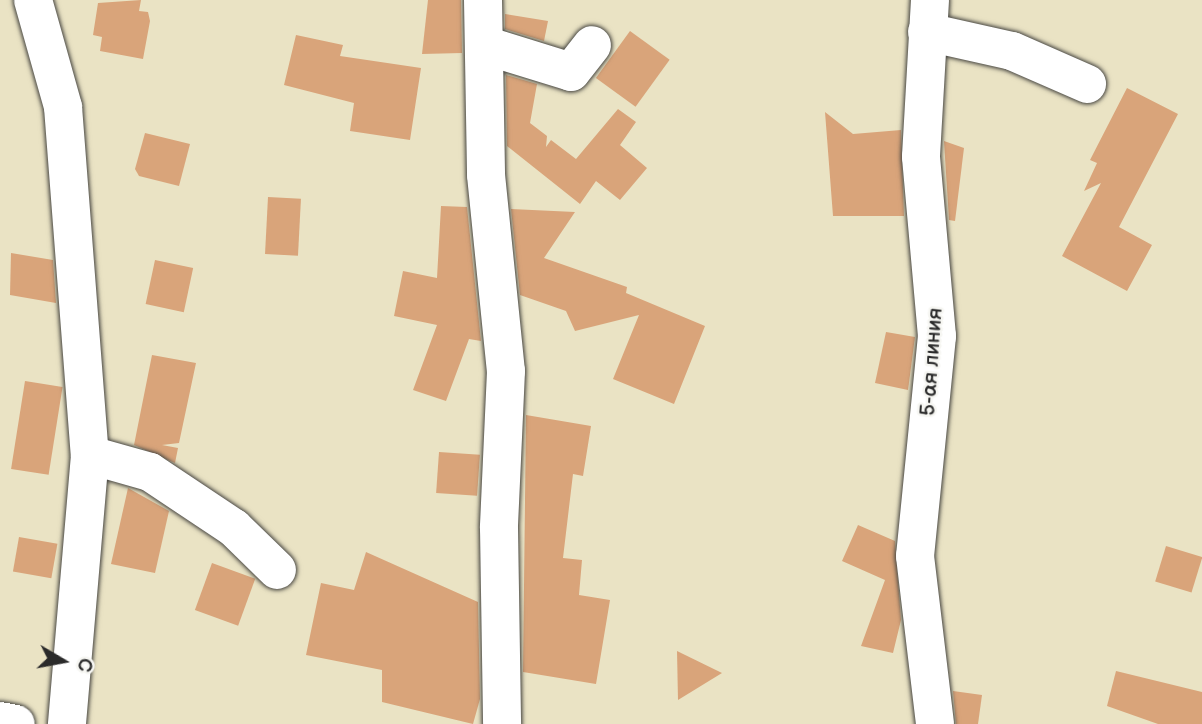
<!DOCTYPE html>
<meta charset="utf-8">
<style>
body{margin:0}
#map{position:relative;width:1202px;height:724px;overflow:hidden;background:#eae3c4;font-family:"Balsamiq Sans",sans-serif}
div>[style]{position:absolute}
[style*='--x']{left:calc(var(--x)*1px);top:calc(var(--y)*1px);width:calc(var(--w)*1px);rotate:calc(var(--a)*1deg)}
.building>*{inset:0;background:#d9a47a;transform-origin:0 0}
.roads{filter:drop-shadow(0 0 2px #484742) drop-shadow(0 0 2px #484742)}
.street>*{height:38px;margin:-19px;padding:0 19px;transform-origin:19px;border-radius:19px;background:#fff}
span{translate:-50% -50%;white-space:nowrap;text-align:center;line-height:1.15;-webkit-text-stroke:5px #f6f6f2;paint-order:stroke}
.street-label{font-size:21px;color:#2b2b2b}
.north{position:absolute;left:28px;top:626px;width:70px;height:70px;-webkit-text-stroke:5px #f6f6f2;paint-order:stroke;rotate:100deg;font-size:19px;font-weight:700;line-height:28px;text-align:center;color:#2b2b2b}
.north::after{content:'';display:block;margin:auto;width:24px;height:32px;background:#2b2b2b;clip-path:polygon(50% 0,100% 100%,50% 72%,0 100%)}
</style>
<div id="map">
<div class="building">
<i style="clip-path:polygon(141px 0,139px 11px,148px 12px,150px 21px,143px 59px,100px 51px,102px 37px,93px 35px,98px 3px)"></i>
<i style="clip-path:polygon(428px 0,461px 0,462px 53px,422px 54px)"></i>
<i style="clip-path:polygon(505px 14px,548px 21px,544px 41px,505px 29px)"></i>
<i style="left:630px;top:31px;width:49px;height:58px;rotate:36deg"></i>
<i style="clip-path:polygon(296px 35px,343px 45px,340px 56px,421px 68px,410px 140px,350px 131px,354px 103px,284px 85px)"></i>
<i style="clip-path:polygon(506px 75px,537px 84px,530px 123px,547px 136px,546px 147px,551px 140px,576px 159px,618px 109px,636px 122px,620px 145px,647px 168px,620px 200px,596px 181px,580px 204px,507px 146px)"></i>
<i style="clip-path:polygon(1127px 88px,1178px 114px,1119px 227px,1152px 245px,1127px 291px,1062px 256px,1101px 183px,1084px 191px,1097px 163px,1090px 160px)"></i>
<i style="clip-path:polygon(825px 112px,853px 134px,901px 130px,904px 216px,833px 216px)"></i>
<i style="clip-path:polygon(145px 133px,190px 144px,179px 186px,139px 176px,135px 169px)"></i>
<i style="clip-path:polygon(944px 141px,964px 148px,955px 221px,949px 220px)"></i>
<i style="left:268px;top:197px;width:33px;height:57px;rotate:3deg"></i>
<i style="clip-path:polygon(441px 206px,467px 207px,481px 341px,469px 339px,446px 401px,413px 390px,437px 325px,394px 316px,403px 271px,437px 278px)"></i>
<i style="clip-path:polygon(511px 209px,575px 212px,544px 258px,627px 287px,626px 293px,705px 326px,674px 404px,613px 379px,639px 315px,575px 331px,566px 311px,520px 295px)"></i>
<i style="clip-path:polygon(11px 253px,53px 260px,56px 303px,10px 295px)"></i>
<i style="left:155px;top:260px;width:39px;height:45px;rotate:12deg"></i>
<i style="clip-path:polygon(886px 332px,915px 337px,908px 390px,875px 383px)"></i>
<i style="clip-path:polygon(152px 355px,196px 363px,179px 443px,162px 445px,178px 448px,175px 463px,134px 445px)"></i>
<i style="left:25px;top:381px;width:38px;height:89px;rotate:9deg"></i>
<i style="clip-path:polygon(526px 415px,591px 426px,583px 476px,573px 474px,563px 558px,582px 560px,579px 595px,610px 600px,596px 684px,523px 672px)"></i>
<i style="left:439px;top:452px;width:41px;height:41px;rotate:4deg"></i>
<i style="clip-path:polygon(128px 488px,169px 511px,155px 573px,111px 564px)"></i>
<i style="clip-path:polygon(858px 525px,895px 541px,901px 620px,893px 653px,861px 646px,885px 580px,842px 561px)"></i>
<i style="left:19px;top:537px;width:39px;height:35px;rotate:10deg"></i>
<i style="left:1166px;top:546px;width:38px;height:37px;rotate:17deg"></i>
<i style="clip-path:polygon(366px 552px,478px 602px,480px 699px,473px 724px,382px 702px,382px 670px,306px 655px,321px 583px,354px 590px)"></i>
<i style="left:212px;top:563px;width:46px;height:50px;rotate:20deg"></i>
<i style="clip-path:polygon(677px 651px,722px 673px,678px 700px)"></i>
<i style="clip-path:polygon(1116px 671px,1202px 692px,1202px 724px,1158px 724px,1107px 706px)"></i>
<i style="clip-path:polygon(953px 691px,982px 695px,978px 724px,956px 724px)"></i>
</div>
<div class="roads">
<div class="street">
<i style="--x:33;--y:0;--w:111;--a:74.3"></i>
<i style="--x:63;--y:107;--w:349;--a:85.6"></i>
<i style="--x:90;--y:455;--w:270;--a:94.9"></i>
<i style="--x:483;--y:0;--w:175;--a:89"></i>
<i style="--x:486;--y:175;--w:197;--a:84.2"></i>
<i style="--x:506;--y:371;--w:157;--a:92.6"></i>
<i style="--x:499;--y:528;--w:196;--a:89.1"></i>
<i style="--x:930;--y:0;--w:157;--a:93.3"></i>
<i style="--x:921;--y:157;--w:180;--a:84.9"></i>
<i style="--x:937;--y:336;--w:221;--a:95.7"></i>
<i style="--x:915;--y:556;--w:169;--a:83.2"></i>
<i style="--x:927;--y:32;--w:87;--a:12.6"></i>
<i style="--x:1012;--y:51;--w:82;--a:23.7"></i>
<i style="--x:484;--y:45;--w:91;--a:17.2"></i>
<i style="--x:571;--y:72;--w:34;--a:-52"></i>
<i style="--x:90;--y:455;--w:62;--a:15.8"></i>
<i style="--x:150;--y:472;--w:101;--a:33.7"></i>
<i style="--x:234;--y:528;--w:60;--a:44.3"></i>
<i style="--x:0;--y:721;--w:16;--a:11"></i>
</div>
</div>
<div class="street-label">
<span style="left:932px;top:362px;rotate:-86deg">5-ая линия</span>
</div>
<div class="north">С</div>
</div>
